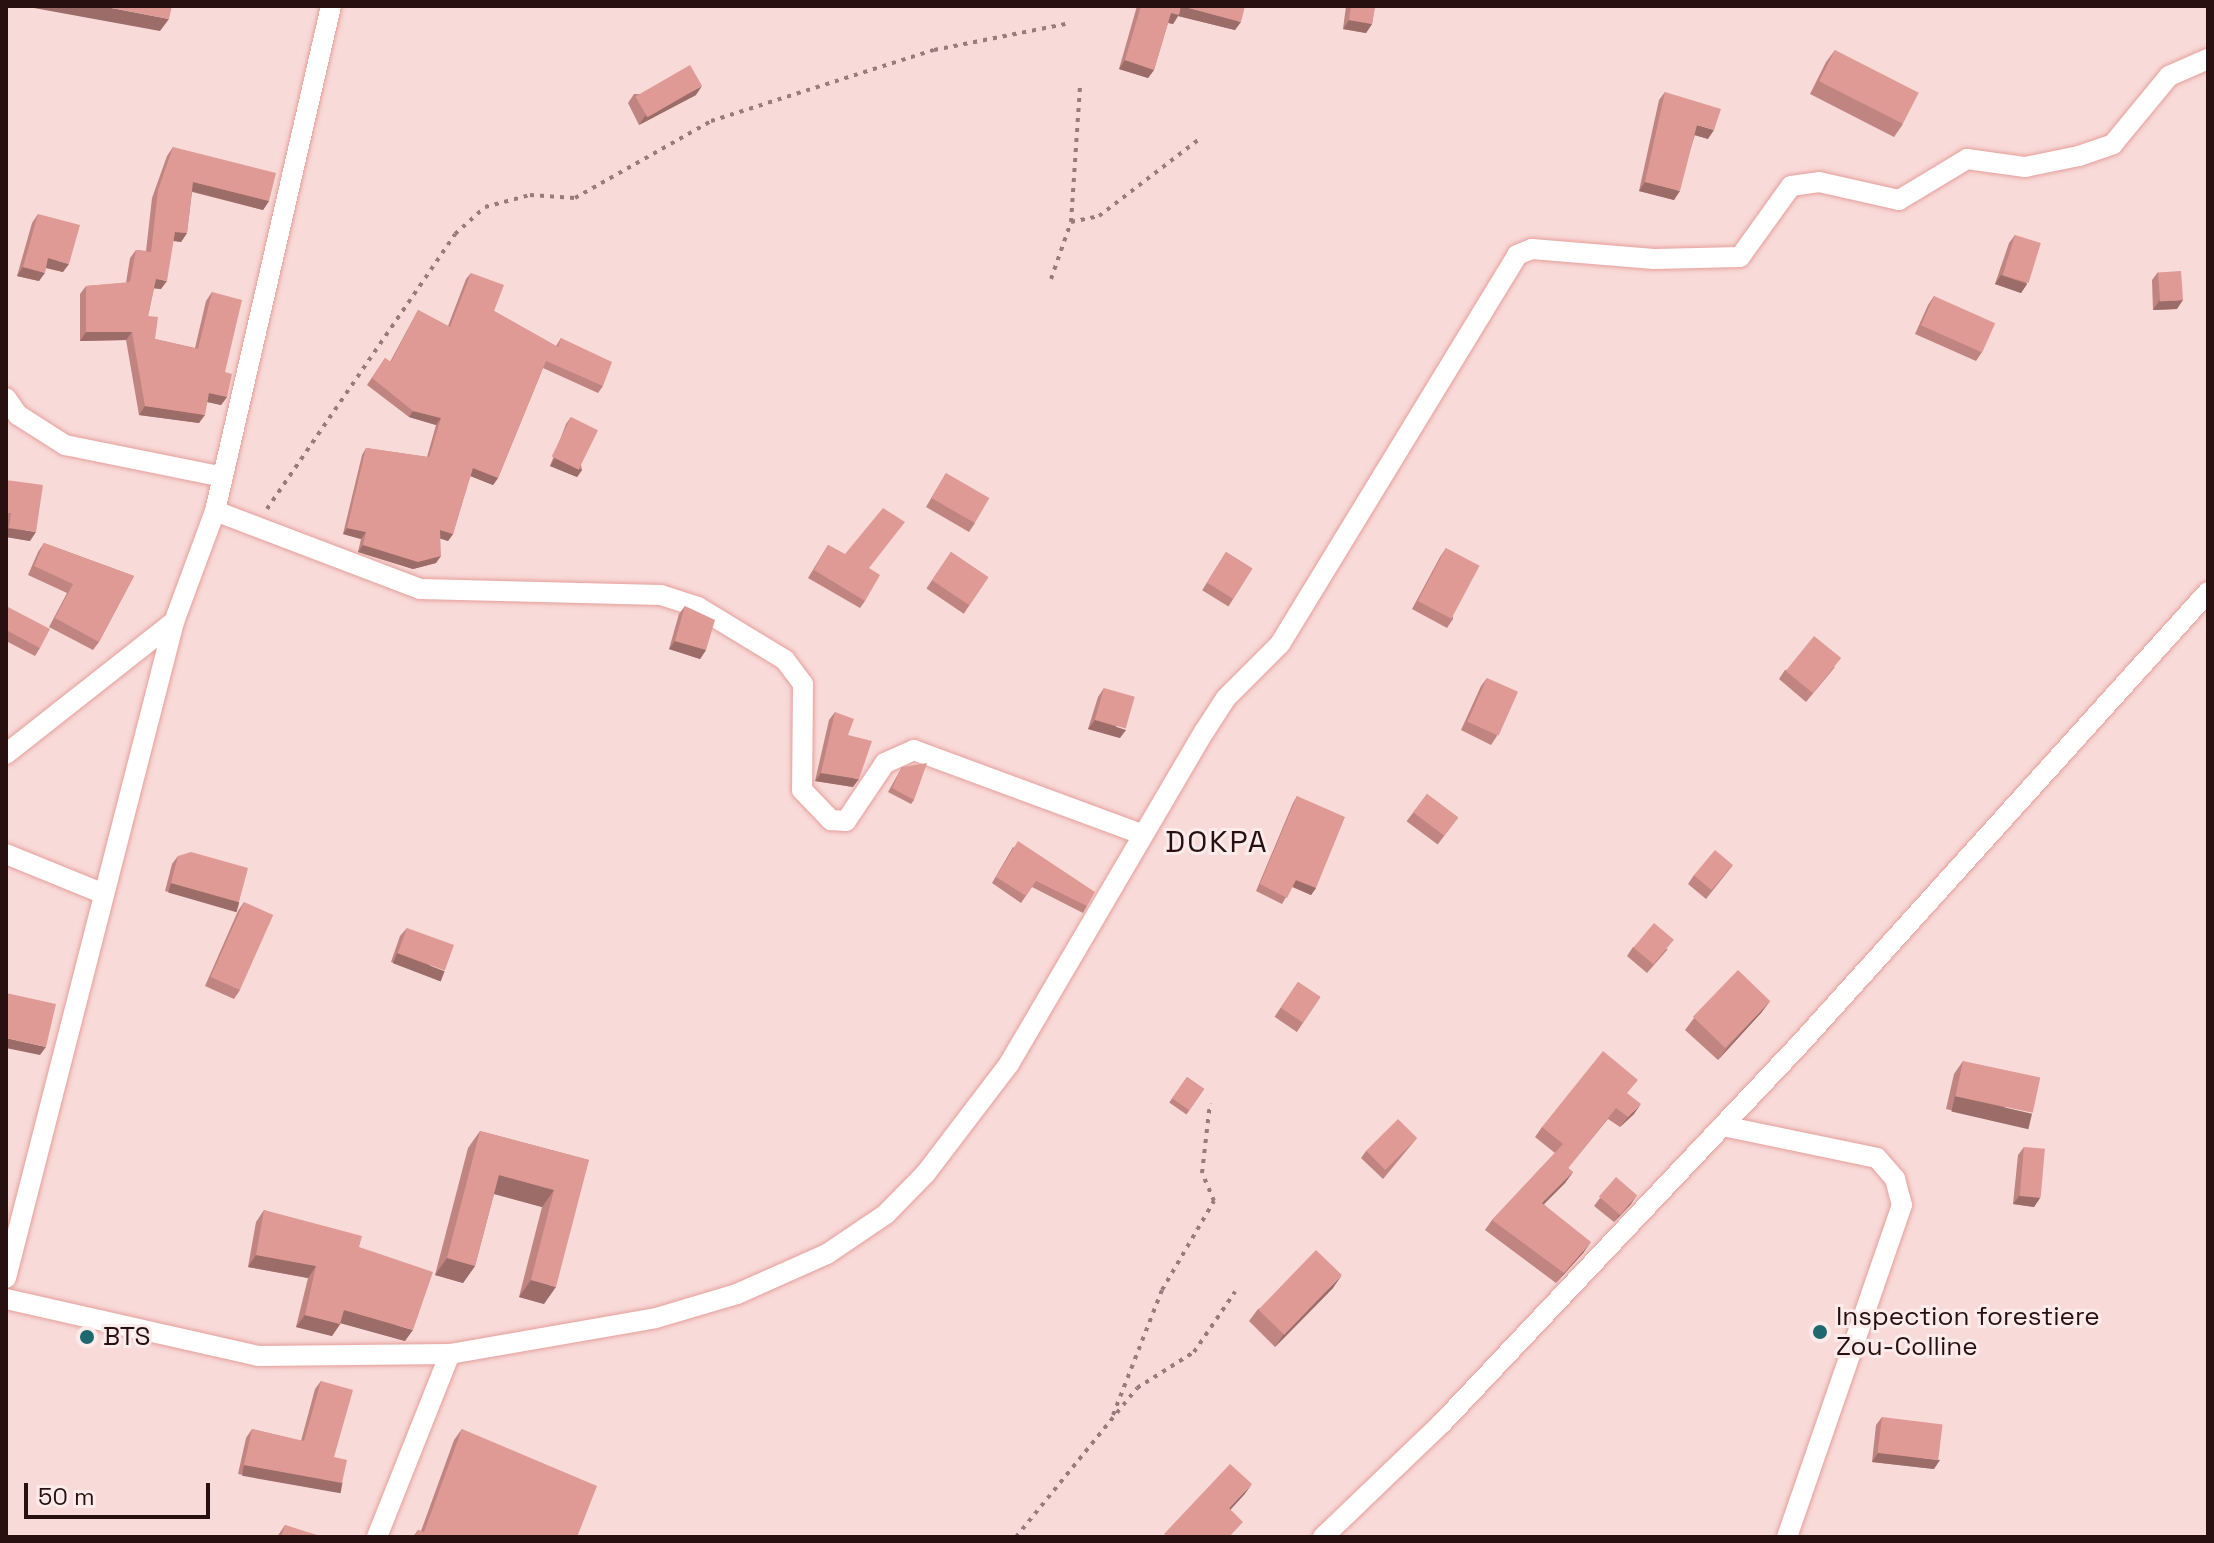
<!DOCTYPE html>
<style>
body{margin:0}
#map{position:relative;width:2214px;height:1543px;overflow:hidden;background:#f8dad8;font-family:"Space Grotesk",sans-serif}
div>[style]{position:absolute}
[style*='--x']{left:calc(var(--x)*1px);top:calc(var(--y)*1px);width:calc(var(--w)*1px);rotate:calc(var(--a)*1deg)}
.path>*{height:4px;margin-top:-2px;transform-origin:0;background:repeating-linear-gradient(90deg,#987c7b 0 4px,transparent 0 10px)}
.roads{filter:drop-shadow(0 0 2px #e59f9b) drop-shadow(0 0 2px #e59f9b)}
.street>*{height:20px;margin:-10px;padding:0 10px;transform-origin:10px;border-radius:10px;background:#fff}
.wall>*{inset:0;background:#c08481;transform-origin:0 0}
.shaded-wall>*{inset:0;background:#9c6c69;transform-origin:0 0}
.building>*{inset:0;background:#df9a96;transform-origin:0 0}
.dots>*{width:22px;height:22px;translate:-50% -50%;box-sizing:border-box;border:4px solid #fbeceb;border-radius:50%}
span{translate:-50% -50%;white-space:nowrap;text-align:center;line-height:1.15;-webkit-text-stroke:6px #fbeceb;paint-order:stroke}
.poi-label{font-size:26px;color:#291010}
.left{translate:0 -50%;text-align:left}
.quarter-label{font-size:30px;color:#291010;letter-spacing:2px}
.frame{position:absolute;inset:0;border:8px solid #291010;pointer-events:none}
.scale{position:absolute;left:24px;top:1483px;width:186px;height:36px;box-sizing:border-box;border:4px solid #291010;border-top:0;padding-left:10px;font-size:24px;line-height:28px;white-space:nowrap;color:#291010;-webkit-text-stroke:6px #fbeceb;paint-order:stroke}
</style>
<div id="map">
<div class="path">
<i style="--x:1071;--y:222;--w:137;--a:-86.2"></i>
<i style="--x:1051;--y:279;--w:60;--a:-70.7"></i>
<i style="--x:1071;--y:222;--w:29;--a:-12"></i>
<i style="--x:1099;--y:216;--w:125;--a:-37.5"></i>
<i style="--x:267;--y:509;--w:333;--a:-55.6"></i>
<i style="--x:455;--y:234;--w:40;--a:-42"></i>
<i style="--x:485;--y:207;--w:47;--a:-14.9"></i>
<i style="--x:530;--y:195;--w:45;--a:3.8"></i>
<i style="--x:575;--y:198;--w:156;--a:-29.5"></i>
<i style="--x:711;--y:121;--w:234;--a:-17.7"></i>
<i style="--x:934;--y:50;--w:134;--a:-11.2"></i>
<i style="--x:1113;--y:1415;--w:134;--a:-68.6"></i>
<i style="--x:1162;--y:1290;--w:103;--a:-59.7"></i>
<i style="--x:1214;--y:1201;--w:30;--a:-113"></i>
<i style="--x:1202;--y:1173;--w:70;--a:-83.5"></i>
<i style="--x:1016;--y:1537;--w:192;--a:-50.9"></i>
<i style="--x:1137;--y:1388;--w:67;--a:-32.3"></i>
<i style="--x:1194;--y:1352;--w:73;--a:-55.7"></i>
</div>
<div class="roads">
<div class="street">
<i style="--x:6;--y:398;--w:21;--a:55"></i>
<i style="--x:18;--y:415;--w:56;--a:32.6"></i>
<i style="--x:65;--y:445;--w:161;--a:11.4"></i>
<i style="--x:215;--y:511;--w:219;--a:20.8"></i>
<i style="--x:420;--y:589;--w:241;--a:1.4"></i>
<i style="--x:661;--y:595;--w:39;--a:18"></i>
<i style="--x:698;--y:607;--w:102;--a:31.3"></i>
<i style="--x:785;--y:660;--w:30;--a:53"></i>
<i style="--x:803;--y:684;--w:106;--a:90.5"></i>
<i style="--x:802;--y:790;--w:42;--a:46"></i>
<i style="--x:831;--y:820;--w:15;--a:4"></i>
<i style="--x:846;--y:821;--w:70;--a:-56.1"></i>
<i style="--x:885;--y:763;--w:32;--a:-24"></i>
<i style="--x:914;--y:750;--w:242;--a:20.3"></i>
<i style="--x:6;--y:754;--w:214;--a:-38.2"></i>
<i style="--x:6;--y:854;--w:106;--a:22.2"></i>
<i style="--x:1723;--y:1126;--w:157;--a:11.7"></i>
<i style="--x:1877;--y:1158;--w:28;--a:49"></i>
<i style="--x:1895;--y:1179;--w:27;--a:75"></i>
<i style="--x:1902;--y:1205;--w:351;--a:109.1"></i>
<i style="--x:6;--y:1278;--w:677;--a:-75.64"></i>
<i style="--x:174;--y:622;--w:118;--a:-69.7"></i>
<i style="--x:215;--y:511;--w:518;--a:-77.06"></i>
<i style="--x:6;--y:1299;--w:258;--a:12.7"></i>
<i style="--x:258;--y:1356;--w:192;--a:-0.6"></i>
<i style="--x:450;--y:1354;--w:209;--a:-9.9"></i>
<i style="--x:656;--y:1318;--w:84;--a:-16.5"></i>
<i style="--x:737;--y:1294;--w:98;--a:-24"></i>
<i style="--x:827;--y:1254;--w:71;--a:-34.1"></i>
<i style="--x:886;--y:1214;--w:57;--a:-45.7"></i>
<i style="--x:926;--y:1173;--w:137;--a:-52.7"></i>
<i style="--x:1009;--y:1064;--w:385;--a:-59.6"></i>
<i style="--x:1204;--y:732;--w:40;--a:-57.1"></i>
<i style="--x:1226;--y:698;--w:76;--a:-45"></i>
<i style="--x:1280;--y:644;--w:456;--a:-58.6"></i>
<i style="--x:1517;--y:255;--w:16;--a:-22"></i>
<i style="--x:1532;--y:249;--w:122;--a:4.7"></i>
<i style="--x:1654;--y:259;--w:86;--a:-1.3"></i>
<i style="--x:1740;--y:257;--w:87;--a:-54.3"></i>
<i style="--x:1791;--y:186;--w:28;--a:-8"></i>
<i style="--x:1819;--y:182;--w:82;--a:12.7"></i>
<i style="--x:1899;--y:200;--w:79;--a:-31.1"></i>
<i style="--x:1967;--y:159;--w:59;--a:7.9"></i>
<i style="--x:2025;--y:167;--w:55;--a:-11.5"></i>
<i style="--x:2079;--y:156;--w:36;--a:-19"></i>
<i style="--x:2113;--y:144;--w:88;--a:-50.5"></i>
<i style="--x:2169;--y:76;--w:43;--a:-23.6"></i>
<i style="--x:377;--y:1537;--w:197;--a:-68.3"></i>
<i style="--x:1323;--y:1537;--w:165;--a:-43.8"></i>
<i style="--x:1442;--y:1423;--w:520;--a:-46.64"></i>
<i style="--x:1799;--y:1045;--w:610;--a:-47.92"></i>
</div>
</div>
<div class="wall">
<i style="clip-path:polygon(1137px 6px,1245px 6px,1235px 30px,1178px 16px,1173px 24px,1168px 23px,1154px 70px,1148px 78px,1119px 69px)"></i>
<i style="clip-path:polygon(1346px 6px,1375px 6px,1372px 24px,1366px 33px,1343px 29px)"></i>
<i style="clip-path:polygon(1835px 50px,1903px 124px,1894px 137px,1810px 94px,1826px 62px)"></i>
<i style="clip-path:polygon(1665px 92px,1708px 139px,1695px 135px,1674px 200px,1639px 191px,1659px 100px)"></i>
<i style="clip-path:polygon(634px 94px,696px 95px,639px 125px,628px 103px)"></i>
<i style="clip-path:polygon(173px 147px,269px 201px,263px 210px,192px 192px,187px 233px,181px 242px,173px 241px,161px 289px,154px 288px,148px 316px,155px 339px,195px 348px,206px 301px,212px 292px,225px 372px,227px 397px,221px 405px,207px 402px,199px 423px,139px 415px,126px 340px,80px 341px,80px 294px,86px 286px,126px 283px,130px 258px,136px 250px,146px 251px,152px 198px,167px 156px)"></i>
<i style="clip-path:polygon(38px 214px,63px 272px,46px 268px,39px 281px,17px 276px,32px 223px)"></i>
<i style="clip-path:polygon(2015px 235px,2027px 284px,2021px 293px,1995px 284px,2009px 243px)"></i>
<i style="clip-path:polygon(2158px 272px,2177px 309px,2153px 310px,2152px 280px)"></i>
<i style="clip-path:polygon(471px 273px,494px 311px,556px 346px,561px 338px,603px 386px,598px 393px,543px 368px,498px 478px,493px 485px,470px 476px,453px 534px,448px 541px,440px 538px,436px 563px,413px 569px,358px 552px,361px 539px,343px 534px,362px 455px,366px 448px,427px 457px,436px 425px,409px 417px,367px 385px,385px 358px,390px 362px,418px 310px,448px 326px,466px 279px)"></i>
<i style="clip-path:polygon(1934px 296px,1982px 352px,1976px 361px,1915px 334px,1928px 305px)"></i>
<i style="clip-path:polygon(571px 417px,582px 470px,577px 477px,550px 466px,566px 424px)"></i>
<i style="clip-path:polygon(946px 473px,975px 523px,969px 532px,926px 507px)"></i>
<i style="clip-path:polygon(6px 480px,30px 541px,6px 537px)"></i>
<i style="clip-path:polygon(44px 543px,134px 576px,99px 642px,93px 650px,49px 627px,67px 593px,28px 575px,38px 552px)"></i>
<i style="clip-path:polygon(828px 545px,869px 568px,865px 601px,860px 608px,808px 578px)"></i>
<i style="clip-path:polygon(1446px 548px,1453px 619px,1447px 628px,1412px 609px,1440px 557px)"></i>
<i style="left:951px;top:552px;width:45px;height:44px;rotate:34deg"></i>
<i style="left:1226px;top:552px;width:31px;height:45px;rotate:32deg"></i>
<i style="clip-path:polygon(6px 606px,40px 648px,35px 656px,6px 641px)"></i>
<i style="clip-path:polygon(685px 606px,706px 650px,700px 659px,669px 649px,679px 614px)"></i>
<i style="clip-path:polygon(1835px 667px,1806px 702px,1779px 679px,1785px 670px)"></i>
<i style="clip-path:polygon(1487px 678px,1497px 736px,1491px 745px,1461px 730px,1481px 686px)"></i>
<i style="clip-path:polygon(1104px 688px,1120px 738px,1088px 729px,1098px 697px)"></i>
<i style="clip-path:polygon(835px 712px,848px 735px,853px 787px,815px 781px,829px 720px)"></i>
<i style="clip-path:polygon(902px 767px,914px 800px,911px 804px,888px 792px)"></i>
<i style="left:1427px;top:794px;width:39px;height:34px;rotate:37deg"></i>
<i style="clip-path:polygon(1297px 796px,1316px 888px,1311px 895px,1292px 887px,1282px 904px,1256px 891px,1293px 803px)"></i>
<i style="clip-path:polygon(1013px 847px,1087px 906px,1083px 913px,1032px 887px,1021px 903px,992px 883px)"></i>
<i style="clip-path:polygon(178px 856px,239px 902px,233px 910px,165px 891px,172px 864px)"></i>
<i style="clip-path:polygon(1733px 865px,1706px 899px,1688px 884px,1694px 875px)"></i>
<i style="clip-path:polygon(244px 902px,240px 990px,234px 999px,205px 986px,238px 911px)"></i>
<i style="clip-path:polygon(407px 928px,439px 980px,391px 962px,400px 936px)"></i>
<i style="clip-path:polygon(1633px 947px,1668px 949px,1647px 973px,1627px 956px)"></i>
<i style="left:1298px;top:982px;width:27px;height:42px;rotate:34deg"></i>
<i style="clip-path:polygon(1770px 1001px,1761px 1013px,1718px 1060px,1685px 1030px,1694px 1018px)"></i>
<i style="clip-path:polygon(1963px 1061px,2023px 1127px,1946px 1109px,1954px 1074px)"></i>
<i style="left:1187px;top:1077px;width:21px;height:31px;rotate:35deg"></i>
<i style="clip-path:polygon(1628px 1094px,1634px 1114px,1620px 1127px,1608px 1119px,1568px 1168px,1573px 1172px,1565px 1183px,1544px 1204px,1584px 1252px,1556px 1283px,1485px 1230px,1492px 1220px,1555px 1153px,1535px 1137px,1542px 1127px)"></i>
<i style="clip-path:polygon(480px 1131px,589px 1160px,544px 1304px,519px 1297px,542px 1207px,494px 1194px,475px 1266px,463px 1283px,435px 1275px,468px 1148px)"></i>
<i style="clip-path:polygon(1417px 1138px,1383px 1179px,1361px 1158px,1366px 1151px)"></i>
<i style="clip-path:polygon(2024px 1147px,2040px 1198px,2034px 1207px,2013px 1204px,2018px 1155px)"></i>
<i style="clip-path:polygon(1600px 1198px,1631px 1204px,1614px 1222px,1594px 1206px)"></i>
<i style="clip-path:polygon(264px 1210px,359px 1247px,405px 1341px,341px 1323px,332px 1336px,296px 1327px,308px 1278px,248px 1267px,256px 1222px)"></i>
<i style="clip-path:polygon(1333px 1288px,1275px 1347px,1249px 1321px,1258px 1309px)"></i>
<i style="clip-path:polygon(321px 1381px,334px 1457px,336px 1492px,238px 1474px,246px 1438px,252px 1429px,301px 1441px,315px 1389px)"></i>
<i style="clip-path:polygon(1882px 1417px,1934px 1469px,1872px 1462px,1876px 1425px)"></i>
<i style="clip-path:polygon(462px 1429px,577px 1537px,413px 1537px,418px 1530px,421px 1531px,454px 1440px)"></i>
<i style="clip-path:polygon(285px 1525px,317px 1537px,277px 1537px)"></i>
</div>
<div class="shaded-wall">
<i style="clip-path:polygon(23px 6px,101px 6px,169px 19px,160px 31px)"></i>
<i style="clip-path:polygon(1181px 6px,1241px 22px,1235px 30px,1178px 16px,1173px 24px,1165px 22px,1171px 13px)"></i>
<i style="clip-path:polygon(1349px 20px,1372px 24px,1366px 33px,1343px 29px)"></i>
<i style="clip-path:polygon(1125px 60px,1154px 70px,1148px 78px,1119px 69px)"></i>
<i style="clip-path:polygon(702px 86px,696px 95px,639px 125px,645px 116px)"></i>
<i style="clip-path:polygon(1697px 125px,1714px 130px,1708px 139px,1691px 134px)"></i>
<i style="clip-path:polygon(193px 182px,269px 201px,263px 210px,187px 190px)"></i>
<i style="clip-path:polygon(1645px 182px,1680px 191px,1674px 200px,1639px 191px)"></i>
<i style="clip-path:polygon(175px 232px,187px 233px,181px 242px,169px 240px)"></i>
<i style="clip-path:polygon(48px 258px,69px 264px,63px 272px,42px 267px)"></i>
<i style="clip-path:polygon(23px 267px,45px 273px,39px 281px,17px 276px)"></i>
<i style="clip-path:polygon(2001px 275px,2027px 284px,2021px 293px,1995px 284px)"></i>
<i style="clip-path:polygon(156px 279px,167px 281px,161px 289px,150px 288px)"></i>
<i style="clip-path:polygon(2183px 300px,2177px 309px,2153px 310px,2159px 301px)"></i>
<i style="clip-path:polygon(86px 332px,132px 332px,126px 340px,80px 341px)"></i>
<i style="clip-path:polygon(209px 393px,227px 397px,221px 405px,203px 401px)"></i>
<i style="clip-path:polygon(145px 406px,205px 415px,199px 423px,139px 415px)"></i>
<i style="clip-path:polygon(413px 411px,441px 418px,436px 425px,409px 417px)"></i>
<i style="clip-path:polygon(555px 458px,582px 470px,577px 477px,550px 466px)"></i>
<i style="clip-path:polygon(473px 468px,498px 478px,493px 485px,468px 475px)"></i>
<i style="clip-path:polygon(9px 528px,36px 532px,30px 541px,6px 537px,6px 533px)"></i>
<i style="clip-path:polygon(347px 528px,366px 532px,361px 539px,343px 534px)"></i>
<i style="clip-path:polygon(440px 530px,453px 534px,448px 541px,435px 537px)"></i>
<i style="clip-path:polygon(363px 545px,441px 556px,436px 563px,413px 569px,358px 552px)"></i>
<i style="clip-path:polygon(675px 641px,706px 650px,700px 659px,669px 649px)"></i>
<i style="clip-path:polygon(1095px 720px,1126px 730px,1120px 738px,1088px 729px)"></i>
<i style="clip-path:polygon(821px 773px,859px 779px,853px 787px,815px 781px)"></i>
<i style="clip-path:polygon(1296px 880px,1316px 888px,1311px 895px,1291px 886px)"></i>
<i style="left:171px;top:883px;width:71px;height:10px;rotate:16deg"></i>
<i style="left:397px;top:953px;width:51px;height:11px;rotate:21deg"></i>
<i style="clip-path:polygon(1770px 1001px,1761px 1013px,1718px 1060px,1727px 1048px)"></i>
<i style="clip-path:polygon(6px 1038px,46px 1047px,40px 1055px,6px 1048px)"></i>
<i style="left:1955px;top:1096px;width:79px;height:16px;rotate:13deg"></i>
<i style="clip-path:polygon(1641px 1104px,1634px 1114px,1620px 1127px,1628px 1117px)"></i>
<i style="clip-path:polygon(1573px 1172px,1565px 1183px,1535px 1213px,1542px 1203px)"></i>
<i style="clip-path:polygon(499px 1175px,554px 1190px,542px 1207px,487px 1192px)"></i>
<i style="clip-path:polygon(1637px 1195px,1631px 1204px,1614px 1222px,1620px 1214px)"></i>
<i style="clip-path:polygon(2019px 1196px,2040px 1198px,2034px 1207px,2013px 1204px)"></i>
<i style="clip-path:polygon(1591px 1242px,1584px 1252px,1556px 1283px,1564px 1273px)"></i>
<i style="clip-path:polygon(256px 1255px,316px 1266px,308px 1278px,248px 1267px)"></i>
<i style="clip-path:polygon(447px 1258px,475px 1266px,463px 1283px,435px 1275px)"></i>
<i style="clip-path:polygon(1342px 1275px,1333px 1288px,1275px 1347px,1284px 1334px)"></i>
<i style="clip-path:polygon(531px 1280px,556px 1287px,544px 1304px,519px 1297px)"></i>
<i style="clip-path:polygon(344px 1310px,413px 1330px,405px 1341px,336px 1322px)"></i>
<i style="clip-path:polygon(305px 1315px,340px 1324px,332px 1336px,296px 1327px)"></i>
<i style="clip-path:polygon(1878px 1453px,1940px 1460px,1934px 1469px,1872px 1462px)"></i>
<i style="left:244px;top:1465px;width:100px;height:11px;rotate:10deg"></i>
<i style="clip-path:polygon(1252px 1484px,1244px 1495px,1221px 1520px,1229px 1508px)"></i>
</div>
<div class="building">
<i style="clip-path:polygon(101px 6px,172px 6px,169px 19px)"></i>
<i style="clip-path:polygon(1141px 6px,1245px 6px,1241px 22px,1181px 6px,1179px 15px,1171px 13px,1154px 70px,1125px 60px)"></i>
<i style="clip-path:polygon(1351px 6px,1375px 6px,1372px 24px,1349px 20px)"></i>
<i style="left:1835px;top:50px;width:94px;height:35px;rotate:27deg"></i>
<i style="left:690px;top:65px;width:24px;height:63px;rotate:60deg"></i>
<i style="clip-path:polygon(1665px 92px,1721px 109px,1714px 130px,1697px 125px,1680px 191px,1645px 182px)"></i>
<i style="clip-path:polygon(173px 147px,276px 173px,269px 201px,193px 182px,187px 233px,175px 232px,167px 281px,156px 279px,148px 316px,158px 317px,155px 339px,198px 349px,212px 292px,242px 300px,225px 372px,232px 374px,227px 397px,209px 393px,205px 415px,145px 406px,132px 332px,86px 332px,86px 286px,130px 282px,136px 250px,151px 252px,158px 190px)"></i>
<i style="clip-path:polygon(38px 214px,80px 225px,69px 264px,48px 258px,45px 273px,23px 267px)"></i>
<i style="left:2015px;top:235px;width:27px;height:42px;rotate:17deg"></i>
<i style="left:2181px;top:271px;width:29px;height:23px;rotate:86deg"></i>
<i style="clip-path:polygon(471px 273px,504px 285px,494px 311px,558px 347px,561px 338px,612px 362px,603px 386px,546px 361px,498px 478px,473px 468px,453px 534px,440px 530px,441px 556px,418px 562px,363px 545px,366px 532px,347px 528px,366px 448px,429px 457px,441px 418px,413px 411px,372px 378px,385px 358px,391px 362px,418px 310px,450px 327px)"></i>
<i style="left:1934px;top:296px;width:67px;height:32px;rotate:24deg"></i>
<i style="left:571px;top:417px;width:30px;height:44px;rotate:26deg"></i>
<i style="left:946px;top:473px;width:50px;height:29px;rotate:30deg"></i>
<i style="clip-path:polygon(6px 480px,43px 485px,36px 532px,9px 528px,11px 513px,6px 513px)"></i>
<i style="clip-path:polygon(883px 508px,905px 522px,869px 568px,880px 575px,865px 601px,814px 570px,828px 545px,845px 554px)"></i>
<i style="clip-path:polygon(44px 543px,134px 576px,99px 642px,55px 618px,73px 584px,34px 566px)"></i>
<i style="left:1446px;top:548px;width:38px;height:60px;rotate:28deg"></i>
<i style="left:951px;top:552px;width:45px;height:34px;rotate:34deg"></i>
<i style="left:1226px;top:552px;width:31px;height:36px;rotate:32deg"></i>
<i style="clip-path:polygon(6px 606px,50px 629px,40px 648px,6px 630px)"></i>
<i style="clip-path:polygon(685px 606px,715px 620px,706px 650px,675px 641px)"></i>
<i style="left:1814px;top:636px;width:35px;height:45px;rotate:39deg"></i>
<i style="left:1487px;top:678px;width:34px;height:48px;rotate:24deg"></i>
<i style="left:1104px;top:688px;width:32px;height:33px;rotate:16deg"></i>
<i style="clip-path:polygon(835px 712px,854px 719px,848px 735px,872px 741px,859px 779px,821px 773px)"></i>
<i style="clip-path:polygon(927px 763px,914px 800px,892px 788px,902px 767px)"></i>
<i style="left:1427px;top:794px;width:39px;height:23px;rotate:37deg"></i>
<i style="clip-path:polygon(1297px 796px,1345px 817px,1316px 888px,1296px 880px,1287px 898px,1260px 884px)"></i>
<i style="clip-path:polygon(1018px 841px,1095px 892px,1087px 906px,1036px 881px,1026px 896px,996px 877px)"></i>
<i style="left:1715px;top:850px;width:23px;height:33px;rotate:40deg"></i>
<i style="clip-path:polygon(191px 852px,248px 868px,239px 902px,171px 883px,178px 856px)"></i>
<i style="left:244px;top:902px;width:32px;height:82px;rotate:24deg"></i>
<i style="left:1654px;top:923px;width:26px;height:32px;rotate:40deg"></i>
<i style="left:407px;top:928px;width:50px;height:27px;rotate:20deg"></i>
<i style="left:1738px;top:970px;width:45px;height:65px;rotate:44deg"></i>
<i style="left:1298px;top:982px;width:27px;height:31px;rotate:34deg"></i>
<i style="clip-path:polygon(6px 993px,56px 1004px,46px 1047px,6px 1038px)"></i>
<i style="clip-path:polygon(1603px 1051px,1638px 1080px,1627px 1093px,1641px 1104px,1628px 1117px,1616px 1108px,1568px 1168px,1573px 1172px,1542px 1203px,1591px 1242px,1564px 1273px,1492px 1220px,1563px 1144px,1542px 1127px)"></i>
<i style="left:1963px;top:1061px;width:79px;height:36px;rotate:12deg"></i>
<i style="left:1187px;top:1077px;width:21px;height:26px;rotate:35deg"></i>
<i style="left:1398px;top:1119px;width:27px;height:45px;rotate:45deg"></i>
<i style="clip-path:polygon(480px 1131px,589px 1160px,556px 1287px,531px 1280px,554px 1190px,499px 1175px,475px 1266px,447px 1258px)"></i>
<i style="left:2024px;top:1147px;width:21px;height:49px;rotate:5deg"></i>
<i style="left:1616px;top:1177px;width:28px;height:26px;rotate:41deg"></i>
<i style="clip-path:polygon(264px 1210px,362px 1236px,359px 1247px,433px 1272px,413px 1330px,344px 1310px,340px 1324px,305px 1315px,316px 1266px,256px 1255px)"></i>
<i style="left:1316px;top:1250px;width:36px;height:83px;rotate:44deg"></i>
<i style="clip-path:polygon(321px 1381px,353px 1390px,334px 1457px,347px 1460px,342px 1483px,244px 1465px,252px 1429px,304px 1441px)"></i>
<i style="left:1882px;top:1417px;width:61px;height:36px;rotate:7deg"></i>
<i style="clip-path:polygon(462px 1429px,597px 1486px,577px 1537px,415px 1537px,418px 1530px,424px 1532px)"></i>
<i style="clip-path:polygon(1230px 1464px,1252px 1484px,1229px 1508px,1243px 1522px,1229px 1537px,1167px 1537px,1164px 1534px)"></i>
<i style="clip-path:polygon(285px 1525px,317px 1535px,317px 1537px,281px 1537px)"></i>
</div>
<div class="dots">
<i style="left:1820px;top:1332px;background:#1d696f"></i>
<i style="left:87px;top:1337px;background:#1d696f"></i>
</div>
<div class="poi-label">
<span class="left" style="left:1836px;top:1332px">Inspection forestiere<br>Zou-Colline</span>
<span class="left" style="left:103px;top:1337px">BTS</span>
</div>
<div class="quarter-label">
<span style="left:1217px;top:842px">DOKPA</span>
</div>
<div class="frame"></div>
<div class="scale">50 m</div>
</div>
